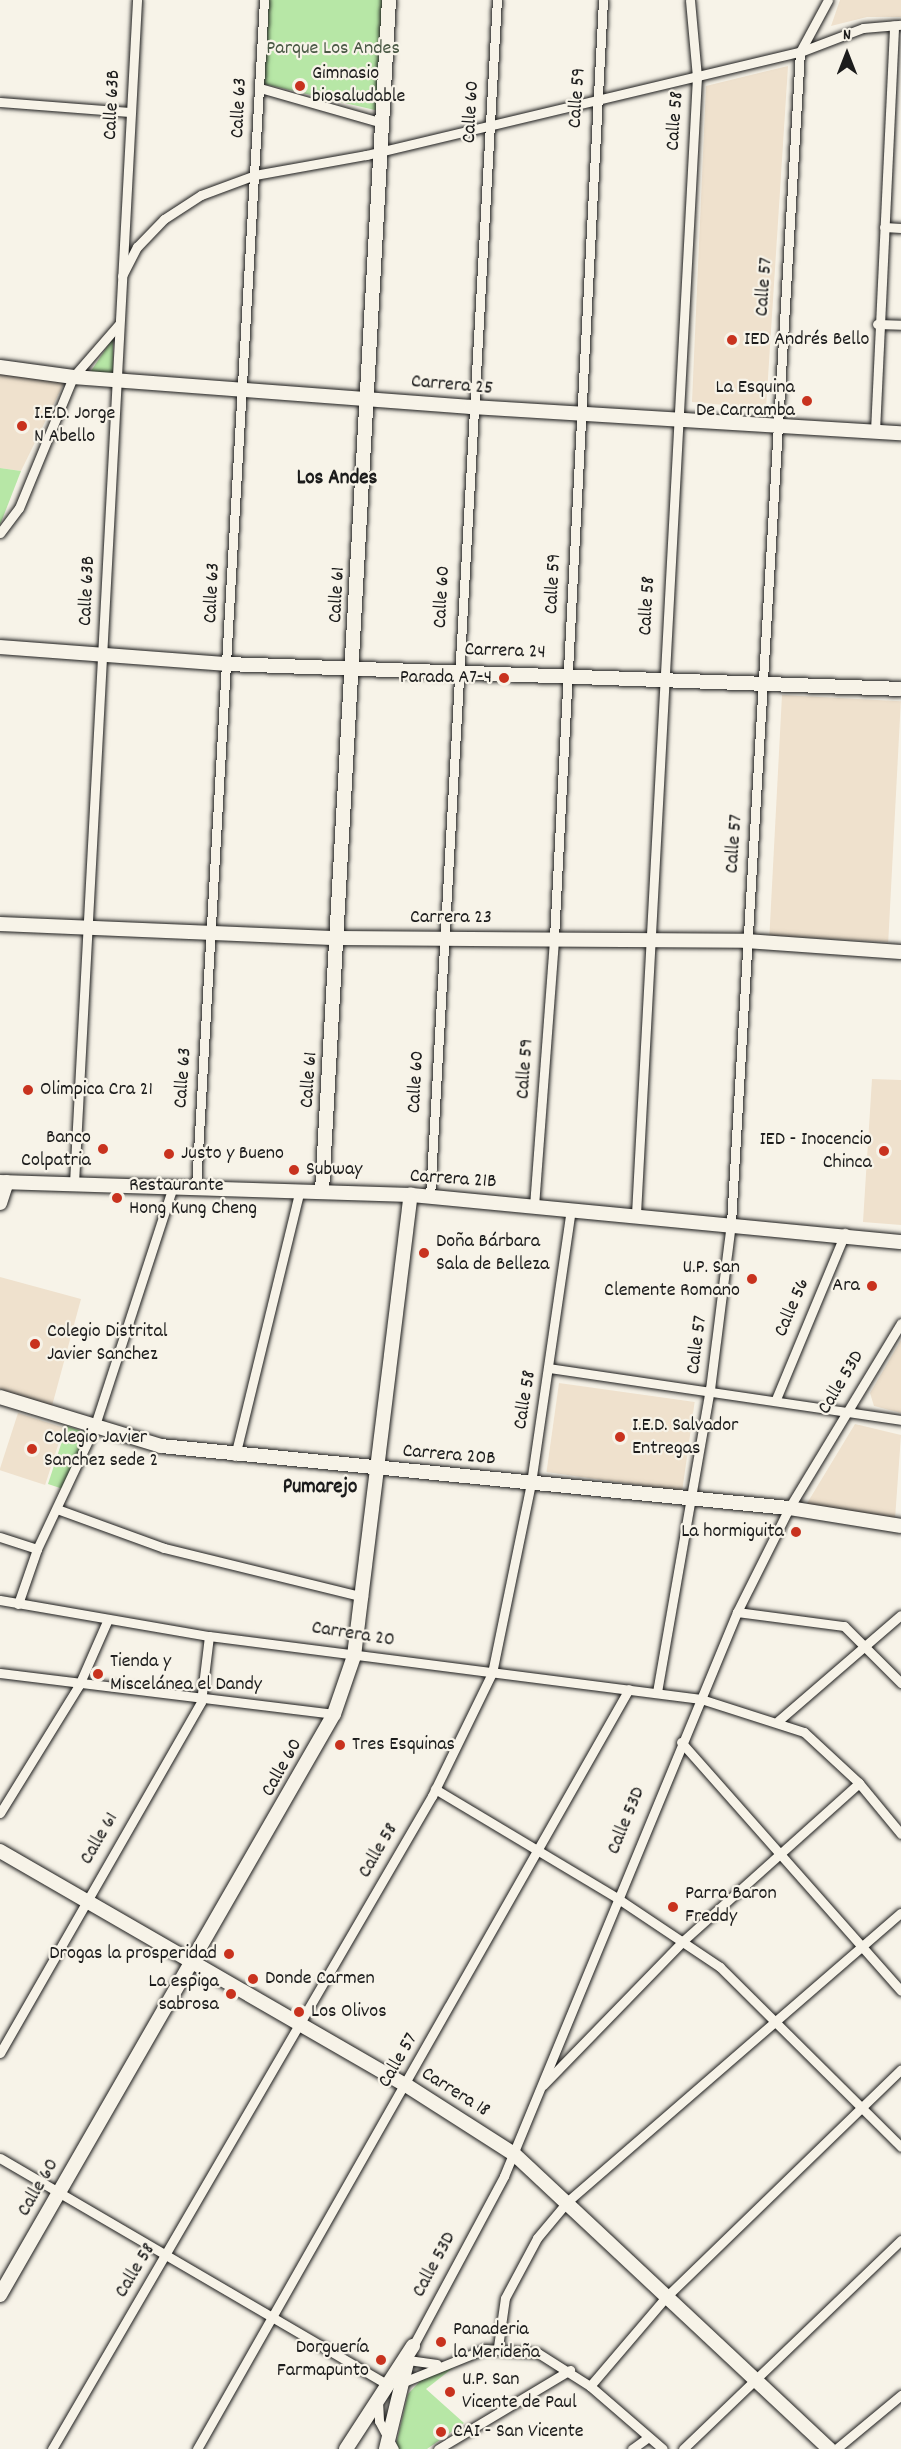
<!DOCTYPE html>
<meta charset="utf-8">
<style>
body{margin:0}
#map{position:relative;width:901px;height:2449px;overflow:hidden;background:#f7f3e8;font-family:Dekko,sans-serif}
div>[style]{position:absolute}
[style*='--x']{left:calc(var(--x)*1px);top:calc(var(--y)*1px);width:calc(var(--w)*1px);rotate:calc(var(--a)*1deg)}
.built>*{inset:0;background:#efe1cd;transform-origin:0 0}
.green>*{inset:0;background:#b7e7a6}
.roads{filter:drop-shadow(0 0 2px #1c1c1c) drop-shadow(0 0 2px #1c1c1c)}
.street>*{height:9px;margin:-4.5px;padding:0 4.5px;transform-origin:4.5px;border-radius:4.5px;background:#f7f3e8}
.secondary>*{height:14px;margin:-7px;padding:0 7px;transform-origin:7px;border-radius:7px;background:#f7f3e8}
.dots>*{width:16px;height:16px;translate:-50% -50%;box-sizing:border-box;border:3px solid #f7f3e8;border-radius:50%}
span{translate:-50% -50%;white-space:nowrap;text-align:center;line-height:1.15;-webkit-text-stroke:4.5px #f7f3e8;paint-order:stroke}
.park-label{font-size:20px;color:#4a5945}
.poi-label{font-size:20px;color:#1c1c1c}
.left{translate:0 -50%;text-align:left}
.right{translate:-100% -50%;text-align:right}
.street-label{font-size:20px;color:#1c1c1c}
.neighbourhood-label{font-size:21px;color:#1c1c1c;font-weight:700}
.north{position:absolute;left:817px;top:24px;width:60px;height:60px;-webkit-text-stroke:4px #f7f3e8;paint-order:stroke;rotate:0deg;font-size:16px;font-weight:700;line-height:24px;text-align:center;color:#1c1c1c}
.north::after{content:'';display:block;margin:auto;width:21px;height:27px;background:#1c1c1c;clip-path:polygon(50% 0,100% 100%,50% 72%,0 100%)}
</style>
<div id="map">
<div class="built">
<i style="clip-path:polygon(840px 0,901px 0,901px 17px,867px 17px,831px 26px)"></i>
<i style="clip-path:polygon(788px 66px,766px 409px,692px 402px,706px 86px)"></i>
<i style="clip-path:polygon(0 373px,64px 383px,21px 471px,0 468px)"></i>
<i style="left:782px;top:695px;width:119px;height:241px;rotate:3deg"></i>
<i style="clip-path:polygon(872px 1079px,901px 1080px,901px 1225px,863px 1222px)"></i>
<i style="clip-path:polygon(0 1277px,81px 1299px,52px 1406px,0 1389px)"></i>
<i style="clip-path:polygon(901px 1340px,901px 1413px,874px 1406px,870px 1393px)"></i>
<i style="left:559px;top:1383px;width:137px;height:90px;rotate:8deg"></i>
<i style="left:18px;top:1413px;width:48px;height:60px;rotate:18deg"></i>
<i style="clip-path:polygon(855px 1424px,901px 1435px,895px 1519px,806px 1505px)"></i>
</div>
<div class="green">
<i style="clip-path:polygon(268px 0,385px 0,379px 111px,264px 84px)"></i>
<i style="clip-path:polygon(113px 338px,113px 377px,89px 374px)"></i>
<i style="clip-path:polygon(0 468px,21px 471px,0 525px)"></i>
<i style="clip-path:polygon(67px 1426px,88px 1433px,63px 1489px,48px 1484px)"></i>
<i style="clip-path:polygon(452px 2363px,454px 2367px,426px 2389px,464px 2423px,427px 2449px,395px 2449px,408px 2394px,424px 2377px)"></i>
</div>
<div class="roads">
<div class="street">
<i style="--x:260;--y:88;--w:128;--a:15.9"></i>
<i style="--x:0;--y:102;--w:130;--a:4.4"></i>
<i style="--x:884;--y:227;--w:17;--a:3"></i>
<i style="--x:122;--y:276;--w:33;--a:-63"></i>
<i style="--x:137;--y:247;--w:39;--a:-46"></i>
<i style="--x:164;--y:219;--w:44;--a:-33"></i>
<i style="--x:201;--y:195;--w:58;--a:-20.3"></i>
<i style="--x:255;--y:175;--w:113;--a:-10.2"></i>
<i style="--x:366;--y:155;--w:446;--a:-13.4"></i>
<i style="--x:800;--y:52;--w:67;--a:-20.9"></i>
<i style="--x:863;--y:28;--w:38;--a:-5"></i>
<i style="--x:877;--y:324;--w:24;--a:2"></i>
<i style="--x:875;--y:431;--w:406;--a:-87.3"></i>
<i style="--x:0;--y:533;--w:31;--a:-53"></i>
<i style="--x:19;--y:508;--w:142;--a:-67.6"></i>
<i style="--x:73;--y:377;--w:70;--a:-49"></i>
<i style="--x:74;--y:1183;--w:1185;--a:-86.95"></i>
<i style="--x:196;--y:1187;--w:1189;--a:-86.72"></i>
<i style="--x:430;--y:1197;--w:1199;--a:-86.8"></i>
<i style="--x:534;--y:1206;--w:269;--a:-85.7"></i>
<i style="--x:554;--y:938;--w:939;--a:-87.01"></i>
<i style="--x:636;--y:1214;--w:1139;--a:-86.93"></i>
<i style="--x:697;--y:77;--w:77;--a:-95.2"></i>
<i style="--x:549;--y:1368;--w:356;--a:8.4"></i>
<i style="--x:776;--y:1399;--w:180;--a:-67.4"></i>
<i style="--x:235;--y:1456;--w:274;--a:-76.3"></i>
<i style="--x:57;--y:1509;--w:114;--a:20"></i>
<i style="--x:164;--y:1548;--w:205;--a:13.8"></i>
<i style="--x:0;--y:1537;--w:39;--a:18"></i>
<i style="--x:0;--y:1600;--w:212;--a:9.8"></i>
<i style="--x:209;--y:1636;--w:496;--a:7.3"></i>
<i style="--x:701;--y:1699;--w:108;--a:17.8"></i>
<i style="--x:804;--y:1732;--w:75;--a:42.8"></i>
<i style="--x:859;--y:1783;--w:66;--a:50.5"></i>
<i style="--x:18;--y:1604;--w:58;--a:-70.9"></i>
<i style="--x:37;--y:1549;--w:134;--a:-64.8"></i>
<i style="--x:94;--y:1428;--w:255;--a:-71.9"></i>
<i style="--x:737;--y:1612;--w:108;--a:7.5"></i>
<i style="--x:844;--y:1626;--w:81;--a:45"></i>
<i style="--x:0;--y:1673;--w:337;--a:7"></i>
<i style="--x:657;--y:1692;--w:308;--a:-80.1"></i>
<i style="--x:710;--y:1389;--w:167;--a:-82.8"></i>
<i style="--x:731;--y:1223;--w:1173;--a:-86.63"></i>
<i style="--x:800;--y:52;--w:59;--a:-61.7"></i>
<i style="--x:778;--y:1721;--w:162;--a:-40.8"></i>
<i style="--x:681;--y:1742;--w:332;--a:48.5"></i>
<i style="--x:435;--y:1789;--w:212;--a:30.9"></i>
<i style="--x:617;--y:1898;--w:124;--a:33.8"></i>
<i style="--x:720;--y:1967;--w:255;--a:44.8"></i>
<i style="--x:0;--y:1813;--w:150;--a:-58.3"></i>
<i style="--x:79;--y:1685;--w:72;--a:-66.3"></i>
<i style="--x:0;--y:2053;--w:404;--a:-60.2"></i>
<i style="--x:201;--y:1702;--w:66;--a:-83.1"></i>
<i style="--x:543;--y:2085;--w:202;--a:-45.8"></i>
<i style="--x:684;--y:1940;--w:235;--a:-41.9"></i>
<i style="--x:0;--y:2158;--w:448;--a:30.3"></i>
<i style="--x:413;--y:2346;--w:193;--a:-61.8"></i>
<i style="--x:504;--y:2176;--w:610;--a:-67.55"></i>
<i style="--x:737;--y:1612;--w:116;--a:-63.4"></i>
<i style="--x:789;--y:1508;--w:216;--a:-58.8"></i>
<i style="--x:498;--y:2347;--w:49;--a:-81.9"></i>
<i style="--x:505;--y:2298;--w:68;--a:-61.9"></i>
<i style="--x:537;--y:2238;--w:48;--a:-50"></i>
<i style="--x:568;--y:2201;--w:440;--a:-40.9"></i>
<i style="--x:408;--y:2360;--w:29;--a:8"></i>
<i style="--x:401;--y:2383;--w:91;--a:-22"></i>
<i style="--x:485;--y:2349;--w:53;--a:4.3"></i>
<i style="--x:538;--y:2353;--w:62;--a:32.4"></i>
<i style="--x:590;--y:2386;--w:96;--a:40.8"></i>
<i style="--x:590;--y:2386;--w:117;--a:-49.5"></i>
<i style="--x:666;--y:2297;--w:327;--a:-44.1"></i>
<i style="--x:378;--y:2401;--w:20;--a:87"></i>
<i style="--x:379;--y:2421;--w:32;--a:62"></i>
<i style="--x:52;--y:2449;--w:756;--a:-59.8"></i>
<i style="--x:432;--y:1796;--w:137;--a:-64"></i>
<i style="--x:492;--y:1673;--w:194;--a:-78.4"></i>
<i style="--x:531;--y:1483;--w:277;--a:-81.7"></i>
<i style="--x:197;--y:2449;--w:874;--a:-60.39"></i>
<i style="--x:438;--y:2449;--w:154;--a:-30.9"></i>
<i style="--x:632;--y:2449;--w:17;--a:-36"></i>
<i style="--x:683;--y:2449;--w:302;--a:-43.8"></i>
<i style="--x:836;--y:2449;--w:85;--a:-39.7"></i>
</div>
<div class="secondary">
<i style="--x:0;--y:367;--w:74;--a:7.8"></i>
<i style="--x:73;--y:377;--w:399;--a:4.3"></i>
<i style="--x:471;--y:407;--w:431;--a:3.5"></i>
<i style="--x:0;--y:647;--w:228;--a:4.3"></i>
<i style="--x:227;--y:664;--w:674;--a:2.12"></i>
<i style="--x:0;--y:924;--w:338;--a:2.4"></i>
<i style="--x:338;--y:938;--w:408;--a:0.4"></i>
<i style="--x:746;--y:941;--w:155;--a:4.1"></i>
<i style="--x:0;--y:1182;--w:411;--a:1.8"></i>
<i style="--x:411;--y:1195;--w:492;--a:5.5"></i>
<i style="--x:322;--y:1191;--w:1193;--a:-86.78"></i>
<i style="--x:0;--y:1203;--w:22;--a:-72"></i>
<i style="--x:0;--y:1397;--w:168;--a:16.9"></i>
<i style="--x:161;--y:1446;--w:631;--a:5.64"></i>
<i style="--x:789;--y:1508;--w:113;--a:9.1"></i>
<i style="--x:0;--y:1851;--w:469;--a:30"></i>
<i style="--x:406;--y:2085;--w:128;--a:32.6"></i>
<i style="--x:514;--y:2154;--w:432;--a:43.1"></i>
<i style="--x:0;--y:2295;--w:670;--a:-60.11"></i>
<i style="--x:334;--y:1714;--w:61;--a:-71"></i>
<i style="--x:354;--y:1656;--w:465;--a:-83"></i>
<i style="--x:346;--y:2449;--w:123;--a:-57"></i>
<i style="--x:386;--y:2449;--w:89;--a:-76.4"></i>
</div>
</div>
<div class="dots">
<i style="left:300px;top:86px;background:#c8321e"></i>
<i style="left:732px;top:340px;background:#c8321e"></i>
<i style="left:807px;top:401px;background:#c8321e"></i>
<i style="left:22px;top:426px;background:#c8321e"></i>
<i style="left:504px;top:678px;background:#c8321e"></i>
<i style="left:28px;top:1090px;background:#c8321e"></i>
<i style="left:103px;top:1149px;background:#c8321e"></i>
<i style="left:884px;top:1151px;background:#c8321e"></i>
<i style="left:169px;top:1154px;background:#c8321e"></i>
<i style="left:294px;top:1170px;background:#c8321e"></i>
<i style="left:117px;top:1198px;background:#c8321e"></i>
<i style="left:424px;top:1253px;background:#c8321e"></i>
<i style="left:752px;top:1279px;background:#c8321e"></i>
<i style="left:872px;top:1286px;background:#c8321e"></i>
<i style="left:35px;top:1344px;background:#c8321e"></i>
<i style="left:620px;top:1437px;background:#c8321e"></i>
<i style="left:32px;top:1449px;background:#c8321e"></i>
<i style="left:796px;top:1532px;background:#c8321e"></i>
<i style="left:98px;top:1674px;background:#c8321e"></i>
<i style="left:340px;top:1745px;background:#c8321e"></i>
<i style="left:673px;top:1907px;background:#c8321e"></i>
<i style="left:229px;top:1954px;background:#c8321e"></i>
<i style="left:253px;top:1979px;background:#c8321e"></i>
<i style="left:231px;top:1994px;background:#c8321e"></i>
<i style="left:299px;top:2012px;background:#c8321e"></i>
<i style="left:441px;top:2342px;background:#c8321e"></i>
<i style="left:381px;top:2360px;background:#c8321e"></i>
<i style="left:450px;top:2392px;background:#c8321e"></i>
<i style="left:441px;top:2432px;background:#c8321e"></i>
</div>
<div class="park-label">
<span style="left:333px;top:49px">Parque Los Andes</span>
</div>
<div class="poi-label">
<span class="left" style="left:312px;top:86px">Gimnasio<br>biosaludable</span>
<span class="left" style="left:744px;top:340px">IED Andrés Bello</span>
<span class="right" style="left:795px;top:400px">La Esquina<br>De Carramba</span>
<span class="left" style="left:34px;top:426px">I.E.D. Jorge<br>N Abello</span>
<span class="right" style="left:492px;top:678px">Parada A7-4</span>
<span class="left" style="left:40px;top:1090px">Olimpica Cra 21</span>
<span class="right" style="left:91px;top:1150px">Banco<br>Colpatria</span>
<span class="right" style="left:872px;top:1152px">IED - Inocencio<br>Chinca</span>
<span class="left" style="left:181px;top:1154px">Justo y Bueno</span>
<span class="left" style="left:306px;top:1170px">Subway</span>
<span class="left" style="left:129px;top:1198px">Restaurante<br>Hong Kung Cheng</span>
<span class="left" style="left:436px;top:1254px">Doña Bárbara<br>Sala de Belleza</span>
<span class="right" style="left:740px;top:1280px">U.P. San<br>Clemente Romano</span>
<span class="right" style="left:860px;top:1286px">Ara</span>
<span class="left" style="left:47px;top:1344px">Colegio Distrital<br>Javier Sanchez</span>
<span class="left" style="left:632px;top:1438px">I.E.D. Salvador<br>Entregas</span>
<span class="left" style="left:44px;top:1450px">Colegio Javier<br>Sanchez sede 2</span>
<span class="right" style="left:784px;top:1532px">La hormiguita</span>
<span class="left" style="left:110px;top:1674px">Tienda y<br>Miscelánea el Dandy</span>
<span class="left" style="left:352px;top:1745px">Tres Esquinas</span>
<span class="left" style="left:685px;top:1906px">Parra Baron<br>Freddy</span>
<span class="right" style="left:217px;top:1954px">Drogas la prosperidad</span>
<span class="left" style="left:265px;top:1979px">Donde Carmen</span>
<span class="right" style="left:219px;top:1994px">La espiga<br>sabrosa</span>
<span class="left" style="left:311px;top:2012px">Los Olivos</span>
<span class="left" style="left:453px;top:2342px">Panaderia<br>la Merideña</span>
<span class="right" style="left:369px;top:2360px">Dorguería<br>Farmapunto</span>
<span class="left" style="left:462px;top:2392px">U.P. San<br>Vicente de Paul</span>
<span class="left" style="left:453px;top:2432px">CAI - San Vicente</span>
</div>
<div class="street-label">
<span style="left:578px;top:98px;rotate:-86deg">Calle 59</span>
<span style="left:113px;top:105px;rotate:-87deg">Calle 63B</span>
<span style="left:240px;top:108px;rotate:-87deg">Calle 63</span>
<span style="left:472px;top:112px;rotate:-87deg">Calle 60</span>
<span style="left:676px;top:121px;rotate:-86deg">Calle 58</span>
<span style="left:765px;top:287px;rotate:-86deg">Calle 57</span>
<span style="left:452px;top:386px;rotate:5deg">Carrera 25</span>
<span style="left:554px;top:584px;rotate:-87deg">Calle 59</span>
<span style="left:88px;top:591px;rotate:-87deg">Calle 63B</span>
<span style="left:213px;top:593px;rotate:-87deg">Calle 63</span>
<span style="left:338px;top:595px;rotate:-87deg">Calle 61</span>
<span style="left:443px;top:597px;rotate:-87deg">Calle 60</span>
<span style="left:648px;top:606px;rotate:-87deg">Calle 58</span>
<span style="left:505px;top:652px;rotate:2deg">Carrera 24</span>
<span style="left:735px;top:844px;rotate:-86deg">Calle 57</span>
<span style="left:451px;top:918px">Carrera 23</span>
<span style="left:526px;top:1069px;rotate:-86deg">Calle 59</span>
<span style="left:184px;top:1078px;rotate:-86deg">Calle 63</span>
<span style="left:310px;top:1080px;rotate:-86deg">Calle 61</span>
<span style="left:417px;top:1082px;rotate:-87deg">Calle 60</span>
<span style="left:453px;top:1180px;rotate:4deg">Carrera 21B</span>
<span style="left:793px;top:1308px;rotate:-67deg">Calle 56</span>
<span style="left:698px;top:1345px;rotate:-83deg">Calle 57</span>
<span style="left:842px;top:1383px;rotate:-59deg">Calle 53D</span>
<span style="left:526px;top:1400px;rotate:-81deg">Calle 58</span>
<span style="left:449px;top:1456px;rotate:5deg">Carrera 20B</span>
<span style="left:353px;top:1635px;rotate:9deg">Carrera 20</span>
<span style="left:283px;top:1768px;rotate:-61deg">Calle 60</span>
<span style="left:627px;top:1821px;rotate:-68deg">Calle 53D</span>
<span style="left:100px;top:1839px;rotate:-60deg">Calle 61</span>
<span style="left:379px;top:1851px;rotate:-60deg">Calle 58</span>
<span style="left:399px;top:2061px;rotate:-60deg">Calle 57</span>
<span style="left:455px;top:2093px;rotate:32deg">Carrera 18</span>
<span style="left:39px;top:2188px;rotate:-60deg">Calle 60</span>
<span style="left:435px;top:2265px;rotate:-62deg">Calle 53D</span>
<span style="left:136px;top:2271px;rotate:-59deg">Calle 58</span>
</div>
<div class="neighbourhood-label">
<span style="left:337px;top:479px">Los Andes</span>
<span style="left:320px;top:1488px">Pumarejo</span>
</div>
<div class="north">N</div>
</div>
